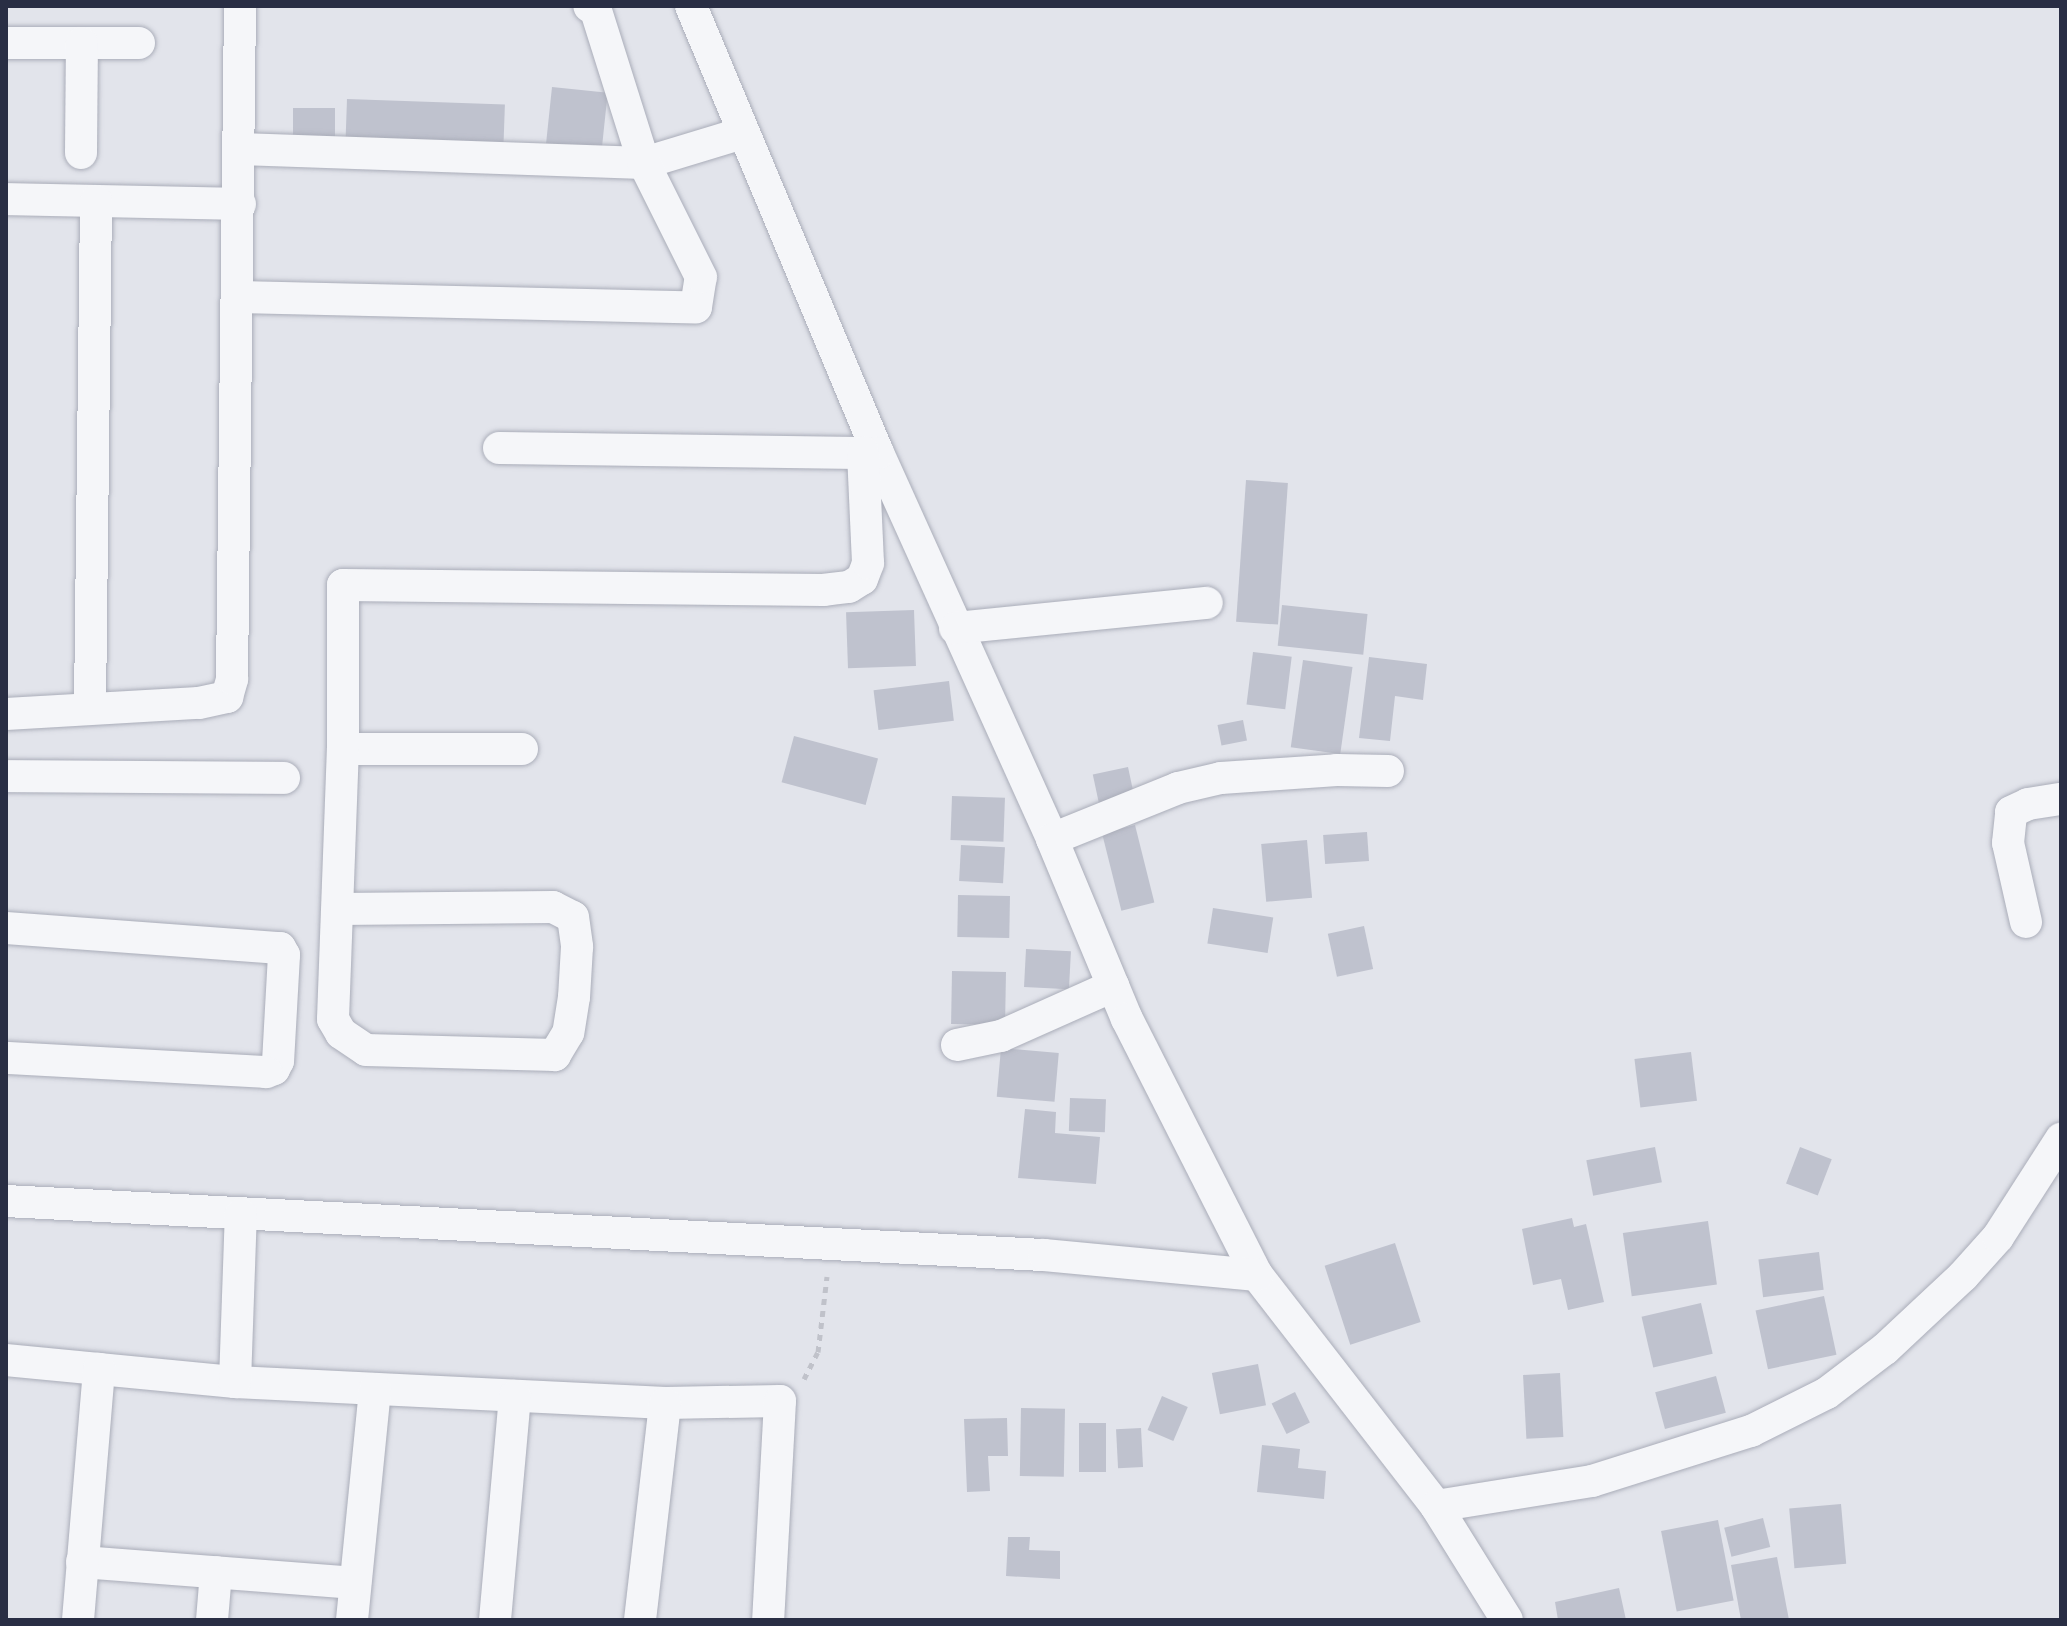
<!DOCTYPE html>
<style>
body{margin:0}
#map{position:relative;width:2067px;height:1626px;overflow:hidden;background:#e2e4eb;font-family:Figtree,sans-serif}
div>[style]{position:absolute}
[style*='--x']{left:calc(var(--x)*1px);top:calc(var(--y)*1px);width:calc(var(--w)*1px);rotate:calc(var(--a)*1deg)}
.building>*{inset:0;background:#bfc2ce;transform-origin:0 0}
.path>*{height:5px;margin-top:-2.5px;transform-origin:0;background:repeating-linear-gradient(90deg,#c0c2ca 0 6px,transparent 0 12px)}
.roads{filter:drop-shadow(0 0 2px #aaadb9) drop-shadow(0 0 2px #aaadb9)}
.street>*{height:32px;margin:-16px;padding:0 16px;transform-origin:16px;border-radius:16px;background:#f5f6f9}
span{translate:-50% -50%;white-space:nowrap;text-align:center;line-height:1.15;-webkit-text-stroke:6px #f2f4f8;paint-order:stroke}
.frame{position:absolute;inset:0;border:8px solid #292e44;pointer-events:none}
</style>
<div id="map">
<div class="building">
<i style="left:552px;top:87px;width:56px;height:64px;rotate:6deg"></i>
<i style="left:347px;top:99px;width:158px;height:48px;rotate:2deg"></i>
<i style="left:293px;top:108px;width:42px;height:38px"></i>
<i style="left:1246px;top:480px;width:42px;height:142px;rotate:4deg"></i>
<i style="left:1282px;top:605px;width:86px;height:41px;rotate:6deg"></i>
<i style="left:914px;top:610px;width:56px;height:68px;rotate:88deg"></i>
<i style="left:1253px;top:652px;width:39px;height:53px;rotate:7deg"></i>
<i style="clip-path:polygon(1369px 657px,1427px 664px,1423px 700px,1395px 696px,1390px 741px,1359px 738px)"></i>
<i style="left:1303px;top:660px;width:50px;height:88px;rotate:8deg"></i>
<i style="left:949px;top:681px;width:40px;height:76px;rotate:83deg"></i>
<i style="left:1243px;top:720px;width:21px;height:26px;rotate:79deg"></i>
<i style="left:794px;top:736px;width:87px;height:48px;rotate:15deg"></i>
<i style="left:1128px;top:767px;width:30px;height:36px;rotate:78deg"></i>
<i style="left:952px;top:796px;width:53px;height:44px;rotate:2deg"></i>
<i style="left:1135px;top:825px;width:80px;height:34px;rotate:76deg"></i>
<i style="left:1367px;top:832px;width:29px;height:44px;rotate:86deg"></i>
<i style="left:1307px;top:840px;width:58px;height:46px;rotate:85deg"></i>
<i style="left:961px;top:845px;width:44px;height:36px;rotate:3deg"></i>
<i style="left:958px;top:895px;width:52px;height:42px;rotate:1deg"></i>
<i style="left:1213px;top:908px;width:61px;height:36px;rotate:9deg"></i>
<i style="left:1364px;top:926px;width:44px;height:37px;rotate:78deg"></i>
<i style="left:1026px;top:949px;width:45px;height:38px;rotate:3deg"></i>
<i style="left:952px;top:971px;width:54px;height:53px;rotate:1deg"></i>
<i style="left:1001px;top:1048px;width:58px;height:49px;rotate:5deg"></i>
<i style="left:1691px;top:1052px;width:49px;height:57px;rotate:83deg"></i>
<i style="left:1070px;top:1098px;width:36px;height:33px;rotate:2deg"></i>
<i style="clip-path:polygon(1025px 1109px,1056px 1112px,1055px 1133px,1100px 1137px,1096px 1184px,1018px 1178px)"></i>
<i style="left:1655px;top:1147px;width:36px;height:70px;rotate:79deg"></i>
<i style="left:1800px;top:1147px;width:34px;height:39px;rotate:21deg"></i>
<i style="clip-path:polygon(1572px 1218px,1574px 1227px,1586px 1224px,1604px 1302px,1568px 1310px,1561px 1279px,1533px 1285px,1522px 1229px)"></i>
<i style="left:1708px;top:1221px;width:64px;height:86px;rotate:82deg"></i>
<i style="left:1395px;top:1243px;width:83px;height:74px;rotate:72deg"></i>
<i style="left:1819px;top:1252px;width:38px;height:61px;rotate:83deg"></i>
<i style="left:1824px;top:1296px;width:60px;height:70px;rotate:78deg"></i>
<i style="left:1701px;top:1303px;width:52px;height:61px;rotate:77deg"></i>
<i style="left:1258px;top:1364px;width:42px;height:47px;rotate:79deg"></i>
<i style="left:1560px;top:1373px;width:64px;height:37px;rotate:87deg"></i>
<i style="left:1716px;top:1376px;width:38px;height:63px;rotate:75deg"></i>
<i style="left:1295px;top:1392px;width:34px;height:26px;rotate:64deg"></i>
<i style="left:1162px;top:1396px;width:28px;height:37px;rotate:23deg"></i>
<i style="left:1021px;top:1408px;width:44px;height:68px;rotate:1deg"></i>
<i style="clip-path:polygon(1007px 1418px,1008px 1456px,988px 1456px,990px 1491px,967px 1492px,964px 1419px)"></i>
<i style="left:1079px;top:1423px;width:27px;height:49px"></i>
<i style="left:1141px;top:1428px;width:39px;height:25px;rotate:87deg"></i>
<i style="clip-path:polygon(1262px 1445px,1300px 1449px,1298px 1468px,1326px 1471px,1324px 1499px,1257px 1492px)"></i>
<i style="left:1841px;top:1504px;width:60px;height:52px;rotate:85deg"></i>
<i style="left:1763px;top:1518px;width:30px;height:40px;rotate:76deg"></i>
<i style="left:1718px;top:1520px;width:82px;height:58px;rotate:79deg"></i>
<i style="clip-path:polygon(1008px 1537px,1030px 1537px,1029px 1550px,1060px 1551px,1060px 1579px,1006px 1576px)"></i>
<i style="clip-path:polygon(1777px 1557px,1789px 1620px,1741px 1620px,1731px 1565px)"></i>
<i style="clip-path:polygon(1619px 1588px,1626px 1620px,1558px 1620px,1555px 1602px)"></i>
</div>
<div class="path">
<i style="--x:804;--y:1379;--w:30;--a:-63"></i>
<i style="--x:818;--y:1352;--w:76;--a:-83.2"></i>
</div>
<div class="roads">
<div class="street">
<i style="--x:691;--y:6;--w:485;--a:67.3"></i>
<i style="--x:878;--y:453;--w:423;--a:65.7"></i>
<i style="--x:1052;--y:839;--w:195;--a:67.4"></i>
<i style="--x:1127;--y:1019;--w:287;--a:63.1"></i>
<i style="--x:1257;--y:1275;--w:292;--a:52.2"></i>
<i style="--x:1436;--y:1506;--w:134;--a:58.1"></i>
<i style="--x:6;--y:43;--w:133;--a:0"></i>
<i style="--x:240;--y:149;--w:404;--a:2"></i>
<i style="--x:644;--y:163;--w:103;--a:-16.9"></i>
<i style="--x:81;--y:153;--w:110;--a:-89.5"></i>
<i style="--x:6;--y:199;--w:234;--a:1.2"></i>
<i style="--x:238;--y:297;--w:458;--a:1.3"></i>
<i style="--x:696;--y:307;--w:30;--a:-81"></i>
<i style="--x:701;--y:277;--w:127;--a:-116.6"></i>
<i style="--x:644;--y:163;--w:163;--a:-107.5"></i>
<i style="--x:595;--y:8;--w:6;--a:-162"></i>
<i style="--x:499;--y:448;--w:379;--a:0.8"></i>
<i style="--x:955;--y:628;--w:253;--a:-5.7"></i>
<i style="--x:90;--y:707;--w:506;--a:-89.32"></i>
<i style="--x:6;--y:714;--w:193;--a:-3.3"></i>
<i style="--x:199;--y:703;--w:29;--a:-12"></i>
<i style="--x:227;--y:697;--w:19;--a:-74"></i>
<i style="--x:232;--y:679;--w:673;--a:-89.32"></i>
<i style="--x:343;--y:749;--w:179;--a:0"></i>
<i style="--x:6;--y:776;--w:278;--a:0.4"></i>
<i style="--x:1052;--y:839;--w:136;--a:-22"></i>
<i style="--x:1178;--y:788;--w:44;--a:-13.1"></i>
<i style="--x:1221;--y:778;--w:116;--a:-3.9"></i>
<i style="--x:1337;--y:770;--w:51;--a:1.1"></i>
<i style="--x:338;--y:909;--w:215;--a:-0.5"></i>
<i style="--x:553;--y:907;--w:22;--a:27"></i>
<i style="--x:573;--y:917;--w:30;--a:82"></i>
<i style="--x:577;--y:947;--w:50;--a:93.4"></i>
<i style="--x:574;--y:997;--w:36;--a:99"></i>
<i style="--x:568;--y:1033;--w:26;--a:121"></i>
<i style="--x:555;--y:1055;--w:189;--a:-178.5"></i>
<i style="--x:366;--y:1050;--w:30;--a:-146"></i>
<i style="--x:341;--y:1033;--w:16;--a:-120"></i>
<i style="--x:333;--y:1019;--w:270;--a:-87.9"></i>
<i style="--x:343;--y:749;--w:164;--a:-90"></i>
<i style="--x:343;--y:585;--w:480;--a:0.6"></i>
<i style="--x:823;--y:590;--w:26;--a:-7"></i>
<i style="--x:849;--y:587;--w:15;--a:-32"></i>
<i style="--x:862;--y:579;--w:17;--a:-69"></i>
<i style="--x:868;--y:563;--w:111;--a:-92.6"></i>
<i style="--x:2026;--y:922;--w:81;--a:-102.8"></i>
<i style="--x:2008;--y:843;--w:31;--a:-84"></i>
<i style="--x:2011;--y:812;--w:19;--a:-25"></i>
<i style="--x:2028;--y:804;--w:33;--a:-9"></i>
<i style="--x:6;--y:928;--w:275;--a:4.2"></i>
<i style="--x:280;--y:948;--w:8;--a:60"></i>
<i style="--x:284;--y:955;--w:106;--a:93.2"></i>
<i style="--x:278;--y:1061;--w:9;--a:117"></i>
<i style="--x:274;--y:1069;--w:9;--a:159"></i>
<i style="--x:266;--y:1072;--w:260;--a:-176.9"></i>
<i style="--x:957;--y:1045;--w:45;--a:-11.6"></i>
<i style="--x:1001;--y:1036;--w:123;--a:-24.1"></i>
<i style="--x:6;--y:1201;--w:1039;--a:2.98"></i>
<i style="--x:1044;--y:1255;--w:214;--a:5.4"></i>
<i style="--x:6;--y:1360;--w:230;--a:5.5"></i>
<i style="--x:235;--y:1382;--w:431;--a:2.8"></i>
<i style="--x:665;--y:1403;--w:115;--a:-1"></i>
<i style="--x:780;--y:1401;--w:219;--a:93.1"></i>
<i style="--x:235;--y:1382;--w:168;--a:-88"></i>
<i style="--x:1436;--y:1506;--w:158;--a:-9.1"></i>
<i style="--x:1592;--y:1481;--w:167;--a:-17.5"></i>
<i style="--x:1751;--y:1431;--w:85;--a:-26.6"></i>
<i style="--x:1827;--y:1393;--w:73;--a:-37.2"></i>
<i style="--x:1885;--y:1349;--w:107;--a:-43.1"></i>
<i style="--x:1963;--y:1276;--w:52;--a:-48.1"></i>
<i style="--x:1998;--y:1237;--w:117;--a:-57.3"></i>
<i style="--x:82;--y:1562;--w:274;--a:4.4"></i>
<i style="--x:78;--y:1620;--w:252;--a:-85.2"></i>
<i style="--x:212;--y:1620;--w:48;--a:-85.2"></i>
<i style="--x:352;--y:1620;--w:232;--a:-84.3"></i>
<i style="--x:495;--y:1620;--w:225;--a:-84.9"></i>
<i style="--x:640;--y:1620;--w:218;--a:-83.4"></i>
</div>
</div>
<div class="frame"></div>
</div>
